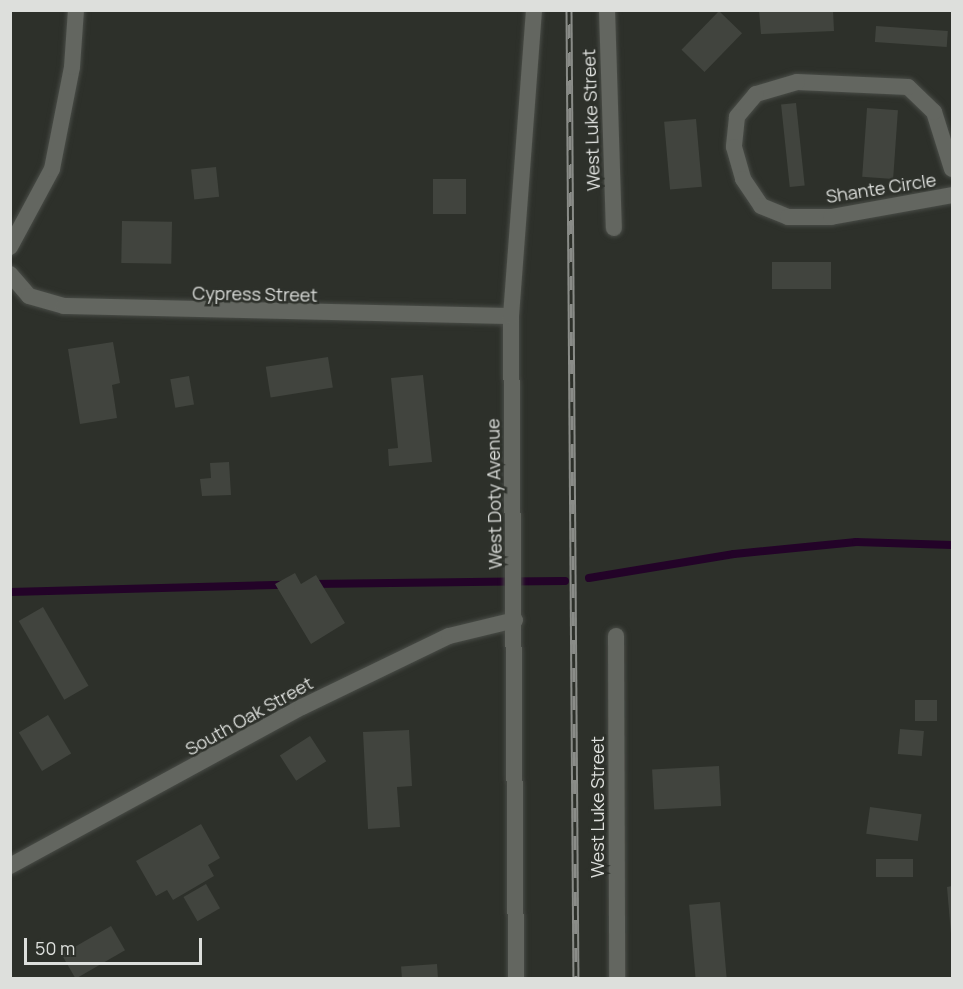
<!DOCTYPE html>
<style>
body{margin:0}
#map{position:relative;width:963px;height:989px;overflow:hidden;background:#2d302a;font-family:Manrope,sans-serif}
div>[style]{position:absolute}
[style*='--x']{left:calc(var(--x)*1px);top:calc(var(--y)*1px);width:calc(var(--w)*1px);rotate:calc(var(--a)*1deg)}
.stream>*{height:8px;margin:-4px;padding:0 4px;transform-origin:4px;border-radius:4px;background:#230328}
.building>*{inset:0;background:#41443e;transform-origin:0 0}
.roads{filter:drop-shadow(0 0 2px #494c47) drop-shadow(0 0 2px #494c47)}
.minor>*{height:16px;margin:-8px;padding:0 8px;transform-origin:8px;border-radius:8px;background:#636660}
.rail>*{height:7px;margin-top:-3.5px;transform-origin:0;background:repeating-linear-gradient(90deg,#2d302a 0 14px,#8a8c88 0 28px);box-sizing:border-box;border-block:2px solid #8a8c88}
span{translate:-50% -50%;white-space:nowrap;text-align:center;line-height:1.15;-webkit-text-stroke:5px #2d302a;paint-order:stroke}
.street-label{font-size:18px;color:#dddfdc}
.frame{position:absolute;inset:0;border:12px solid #dddfdc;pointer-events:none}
.scale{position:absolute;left:24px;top:938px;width:178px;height:27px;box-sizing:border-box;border:3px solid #dddfdc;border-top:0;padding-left:8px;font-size:18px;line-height:21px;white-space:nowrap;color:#dddfdc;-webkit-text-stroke:4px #2d302a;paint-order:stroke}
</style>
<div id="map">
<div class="stream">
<i style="--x:589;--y:578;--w:147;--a:-9.4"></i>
<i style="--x:734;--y:554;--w:123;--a:-5.6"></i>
<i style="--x:856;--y:542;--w:96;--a:1.8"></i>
<i style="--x:312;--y:584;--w:253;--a:-0.7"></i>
<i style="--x:10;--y:592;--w:275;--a:-1.5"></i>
</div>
<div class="building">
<i style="clip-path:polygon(759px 10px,833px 10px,834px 31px,761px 34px)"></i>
<i style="left:719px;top:11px;width:32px;height:54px;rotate:44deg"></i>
<i style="left:876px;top:26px;width:72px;height:16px;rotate:4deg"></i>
<i style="left:796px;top:103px;width:83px;height:15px;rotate:84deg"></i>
<i style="left:867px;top:108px;width:31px;height:69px;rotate:4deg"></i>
<i style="left:696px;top:119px;width:68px;height:32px;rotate:85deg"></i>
<i style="left:216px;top:167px;width:30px;height:25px;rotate:84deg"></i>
<i style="left:433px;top:179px;width:33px;height:35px"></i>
<i style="left:122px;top:221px;width:50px;height:42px;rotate:1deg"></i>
<i style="left:772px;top:262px;width:59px;height:27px"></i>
<i style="clip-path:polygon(113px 342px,120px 383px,112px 385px,117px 418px,80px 424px,68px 349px)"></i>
<i style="left:328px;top:357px;width:31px;height:63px;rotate:81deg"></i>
<i style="clip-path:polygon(423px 375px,432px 462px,389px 466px,388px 449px,398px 448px,391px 378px)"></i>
<i style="left:189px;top:376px;width:29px;height:19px;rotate:80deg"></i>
<i style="clip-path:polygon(229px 462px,231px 495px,202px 496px,200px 479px,211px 478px,210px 463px)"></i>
<i style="clip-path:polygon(295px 573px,301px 584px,316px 575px,345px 623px,311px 644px,275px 584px)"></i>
<i style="left:43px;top:607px;width:91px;height:28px;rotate:60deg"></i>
<i style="left:915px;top:700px;width:22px;height:21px"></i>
<i style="left:48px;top:715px;width:45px;height:34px;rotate:59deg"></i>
<i style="left:900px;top:729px;width:24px;height:25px;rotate:5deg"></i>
<i style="clip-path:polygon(409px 730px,412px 786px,397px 787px,400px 827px,368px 829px,363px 732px)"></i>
<i style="left:310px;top:736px;width:30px;height:36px;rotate:57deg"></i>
<i style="left:719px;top:766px;width:40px;height:67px;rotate:87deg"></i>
<i style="left:870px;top:807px;width:52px;height:27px;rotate:8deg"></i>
<i style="clip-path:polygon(201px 824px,220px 858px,208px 865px,214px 876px,173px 900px,167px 890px,156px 896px,136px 861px)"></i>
<i style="left:913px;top:859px;width:18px;height:37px;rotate:90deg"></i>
<i style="left:206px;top:884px;width:28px;height:26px;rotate:60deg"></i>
<i style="clip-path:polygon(952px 886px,952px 934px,951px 934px,947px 887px)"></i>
<i style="left:720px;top:902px;width:76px;height:31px;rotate:85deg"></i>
<i style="left:111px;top:926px;width:28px;height:57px;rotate:60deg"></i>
<i style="left:437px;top:964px;width:14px;height:36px;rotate:86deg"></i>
</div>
<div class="roads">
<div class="minor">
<i style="--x:607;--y:10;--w:218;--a:88.2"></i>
<i style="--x:952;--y:169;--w:60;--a:-107.5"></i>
<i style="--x:934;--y:112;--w:36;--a:-136"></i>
<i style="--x:908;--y:87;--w:111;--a:-177.4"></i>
<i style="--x:797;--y:82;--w:43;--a:163.7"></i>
<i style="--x:756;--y:94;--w:30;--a:130"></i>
<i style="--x:737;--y:117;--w:30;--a:96"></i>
<i style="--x:734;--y:147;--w:33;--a:74"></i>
<i style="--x:743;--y:179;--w:32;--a:56"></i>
<i style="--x:761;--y:206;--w:29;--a:22"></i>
<i style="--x:788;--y:217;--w:43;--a:0"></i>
<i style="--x:831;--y:217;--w:123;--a:-10.3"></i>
<i style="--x:10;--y:247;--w:89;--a:-61.7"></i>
<i style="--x:52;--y:169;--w:104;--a:-78.9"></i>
<i style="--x:72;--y:67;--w:57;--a:-86"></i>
<i style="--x:10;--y:274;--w:29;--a:49"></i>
<i style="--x:29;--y:296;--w:36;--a:16"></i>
<i style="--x:64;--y:306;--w:447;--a:1.3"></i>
<i style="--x:616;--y:636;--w:342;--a:89.8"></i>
<i style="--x:10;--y:866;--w:332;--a:-28.6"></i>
<i style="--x:302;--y:707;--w:163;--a:-25.8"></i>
<i style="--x:449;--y:636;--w:68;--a:-13.6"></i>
<i style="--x:516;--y:978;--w:662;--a:-90.43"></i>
<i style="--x:511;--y:316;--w:307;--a:-85.7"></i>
</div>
</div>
<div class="rail">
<i style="--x:569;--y:10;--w:968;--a:89.59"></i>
</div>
<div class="street-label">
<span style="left:591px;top:120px;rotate:-92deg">West Luke Street</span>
<span style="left:881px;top:188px;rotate:-9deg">Shante Circle</span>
<span style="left:255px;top:294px;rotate:1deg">Cypress Street</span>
<span style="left:494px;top:494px;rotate:-91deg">West Doty Avenue</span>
<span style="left:249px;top:716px;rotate:-29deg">South Oak Street</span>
<span style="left:597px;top:807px;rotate:-90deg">West Luke Street</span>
</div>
<div class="frame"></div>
<div class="scale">50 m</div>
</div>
